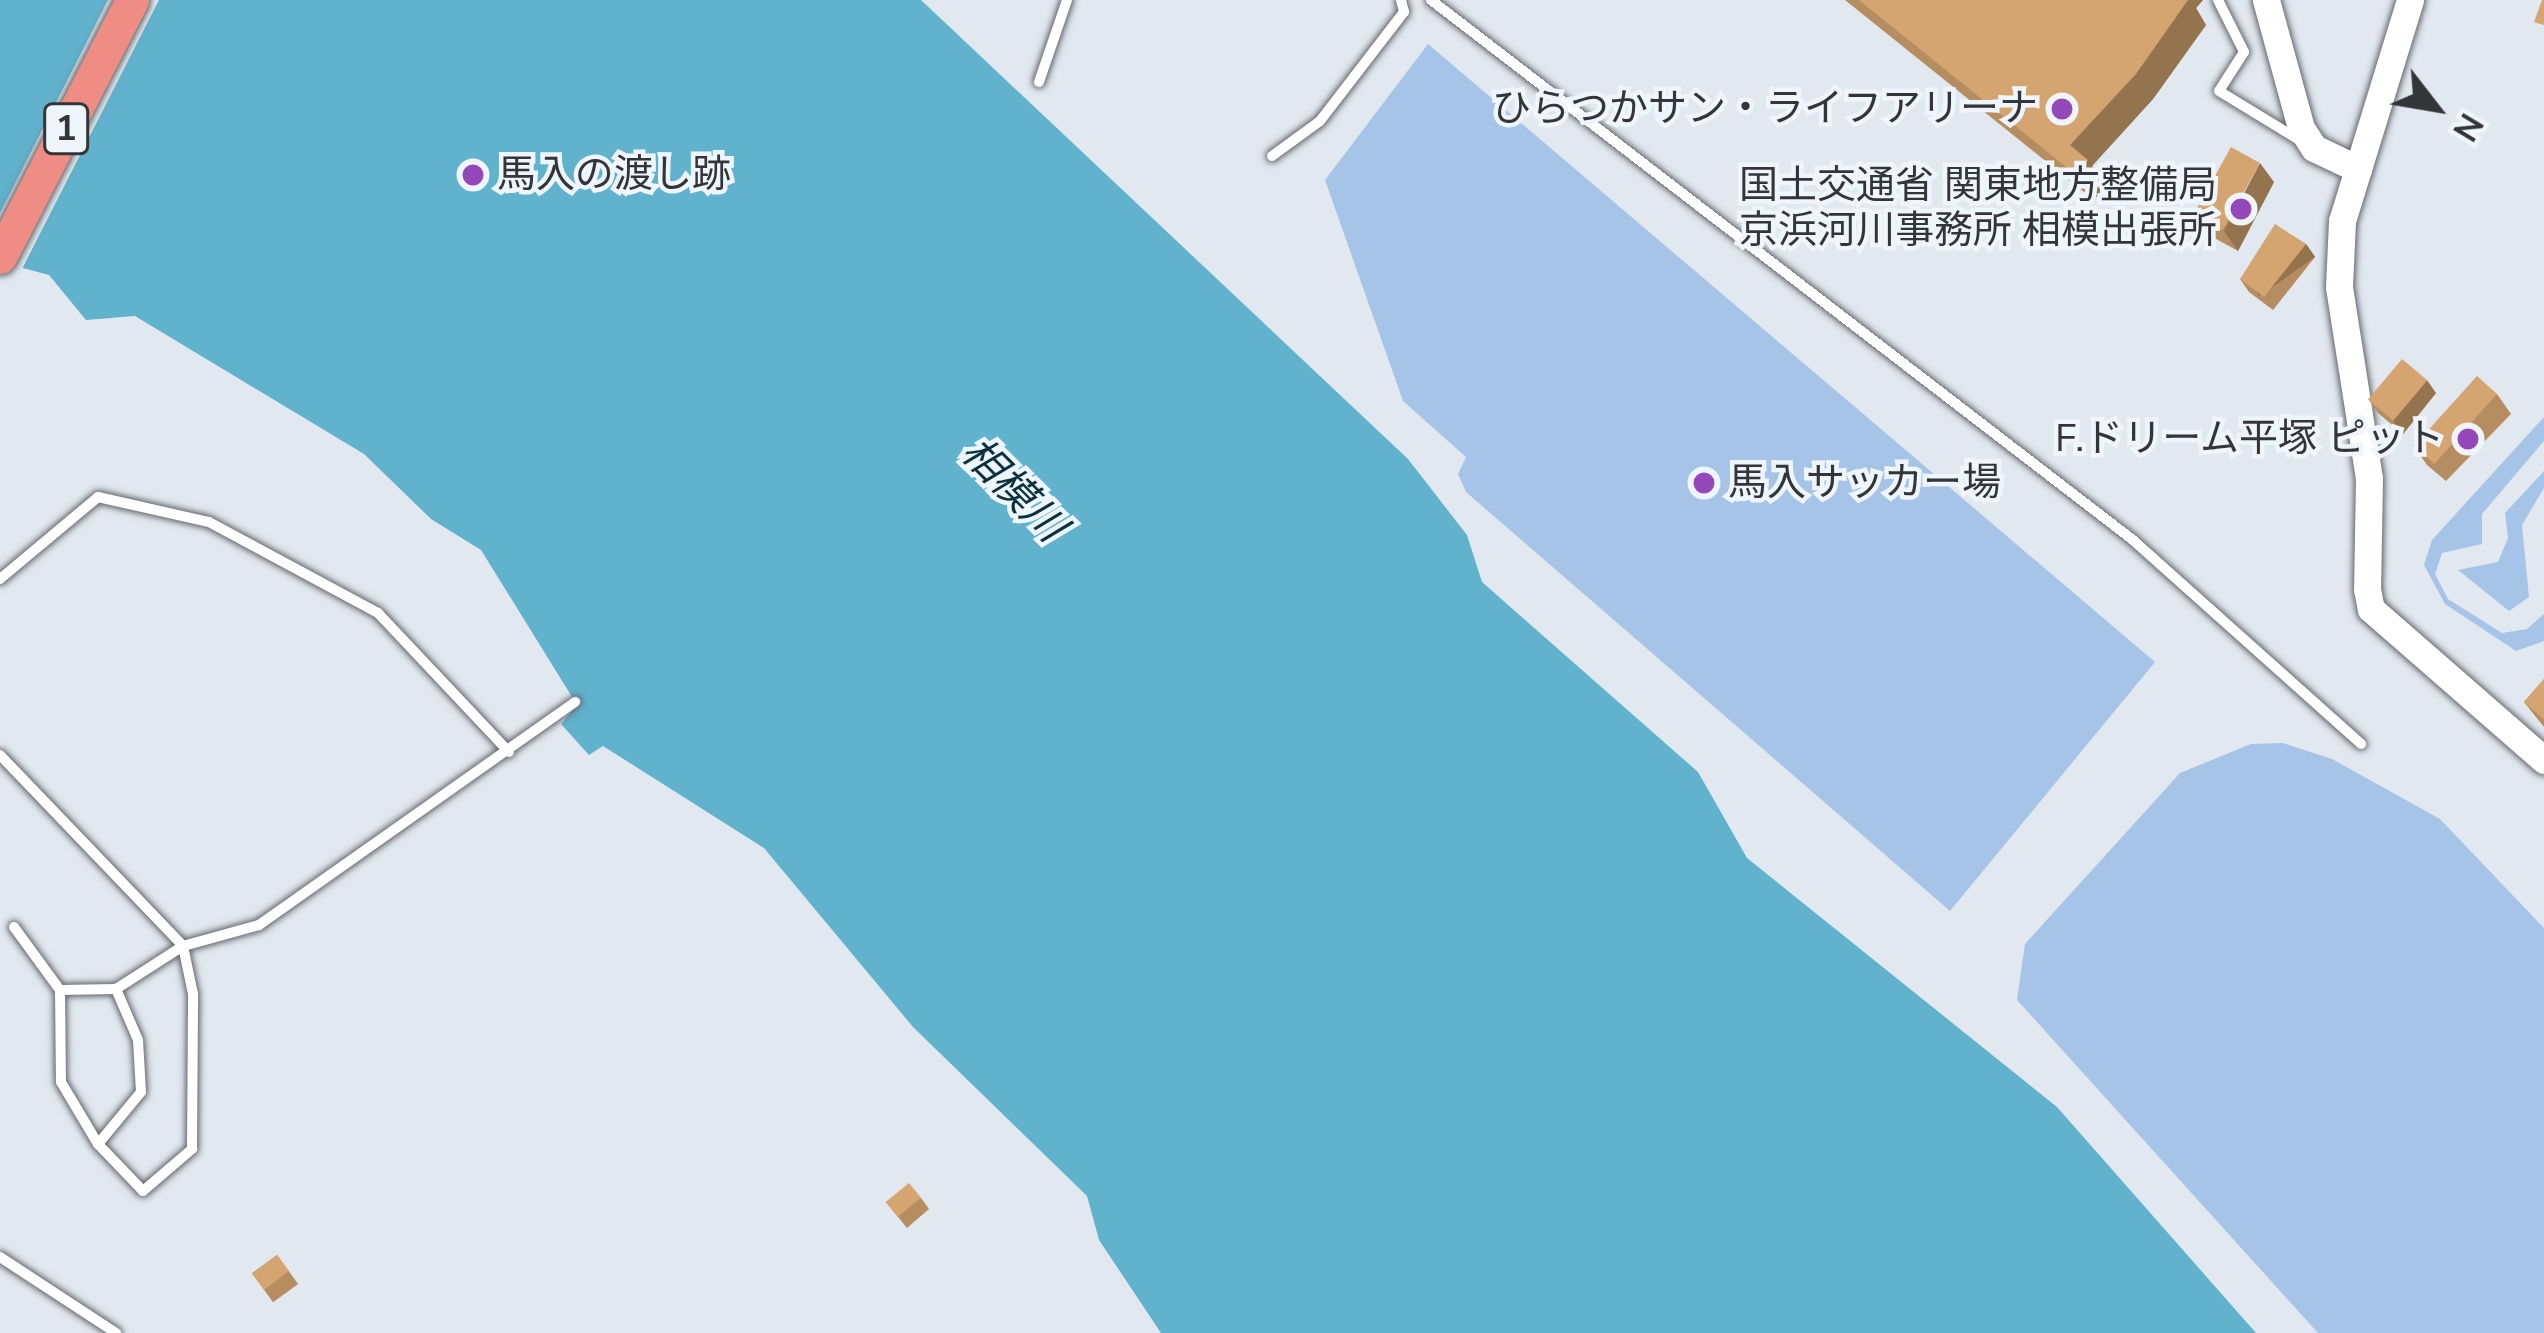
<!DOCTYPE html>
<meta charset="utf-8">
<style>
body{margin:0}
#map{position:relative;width:2544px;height:1333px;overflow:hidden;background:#e2e8ef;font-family:"Nunito Sans","Noto Sans JP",sans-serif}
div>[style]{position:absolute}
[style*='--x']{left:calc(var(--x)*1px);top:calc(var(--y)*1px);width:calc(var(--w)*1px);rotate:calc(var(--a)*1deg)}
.green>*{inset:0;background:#a5c4e7}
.water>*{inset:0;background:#61b2cd}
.pier>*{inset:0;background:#e2e8ef}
.roads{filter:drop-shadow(0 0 3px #656a70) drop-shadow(0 0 3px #656a70)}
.service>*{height:10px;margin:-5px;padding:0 5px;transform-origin:5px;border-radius:5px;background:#fff}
.tertiary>*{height:27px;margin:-13.5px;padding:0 13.5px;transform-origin:13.5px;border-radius:13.5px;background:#fff}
.trunk>*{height:33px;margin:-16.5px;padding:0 16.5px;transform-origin:16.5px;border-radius:16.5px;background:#ef8c84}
.wall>*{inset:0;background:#b68d61;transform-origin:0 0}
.shaded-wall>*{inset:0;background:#94734f;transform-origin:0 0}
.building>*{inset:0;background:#d4a471;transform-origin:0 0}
.dots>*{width:33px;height:33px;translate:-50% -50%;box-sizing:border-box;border:6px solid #eff5fc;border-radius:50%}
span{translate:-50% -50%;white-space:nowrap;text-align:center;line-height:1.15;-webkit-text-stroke:9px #eff5fc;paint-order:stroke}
.shield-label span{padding:3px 9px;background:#eff5fc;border:3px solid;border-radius:9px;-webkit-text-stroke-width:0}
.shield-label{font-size:36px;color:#333538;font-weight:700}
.poi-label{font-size:39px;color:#333538}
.right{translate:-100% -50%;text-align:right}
.left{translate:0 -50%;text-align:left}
.water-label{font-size:42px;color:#0a323d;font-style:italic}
.north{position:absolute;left:2376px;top:48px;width:120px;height:120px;-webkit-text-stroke:9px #eff5fc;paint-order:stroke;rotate:121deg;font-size:33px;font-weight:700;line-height:48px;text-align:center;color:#333538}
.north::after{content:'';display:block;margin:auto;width:42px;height:54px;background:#333538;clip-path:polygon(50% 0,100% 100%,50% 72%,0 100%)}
</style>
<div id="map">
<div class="green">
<i style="clip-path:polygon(1428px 44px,2155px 662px,1950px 911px,1466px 492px,1458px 474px,1466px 457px,1403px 401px,1325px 180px)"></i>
<i style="clip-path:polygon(2544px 417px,2544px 441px,2482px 514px,2482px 544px,2442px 553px,2435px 574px,2448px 599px,2502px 633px,2527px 629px,2544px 614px,2544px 641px,2516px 651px,2445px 604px,2424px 565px,2432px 540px)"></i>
<i style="clip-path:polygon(2544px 471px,2544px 488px,2522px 525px,2529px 597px,2509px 611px,2458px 570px,2498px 562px,2508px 538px,2505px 513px)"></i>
<i style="clip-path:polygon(2283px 743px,2332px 759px,2440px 819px,2544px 928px,2544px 1333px,2318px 1333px,2017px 1000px,2025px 944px,2180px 773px,2251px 744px)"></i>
</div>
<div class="water">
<i style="clip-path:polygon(0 0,921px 0,1408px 459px,1467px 535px,1482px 582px,1698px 772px,1747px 858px,2057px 1107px,2256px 1333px,1161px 1333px,1099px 1240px,1087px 1196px,913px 1027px,764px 848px,603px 746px,589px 755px,561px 724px,577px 705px,481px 550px,431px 519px,364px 454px,135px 316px,86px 320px,49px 275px,0 262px)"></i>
</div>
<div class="pier">
<i style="clip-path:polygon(108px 0,159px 0,20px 273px,0 268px,0 213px)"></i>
</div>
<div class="roads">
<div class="service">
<i style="--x:1431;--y:0;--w:886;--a:37.57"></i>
<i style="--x:2133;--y:540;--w:306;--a:41.8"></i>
<i style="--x:2218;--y:0;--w:58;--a:63.4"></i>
<i style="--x:2244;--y:52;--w:46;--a:122.7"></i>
<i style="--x:2219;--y:91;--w:96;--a:31.4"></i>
<i style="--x:1039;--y:82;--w:87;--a:-71.1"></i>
<i style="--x:1272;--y:156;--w:59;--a:-36.1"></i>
<i style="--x:1320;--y:121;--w:138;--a:-52.4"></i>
<i style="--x:1404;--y:12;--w:12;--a:-104"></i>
<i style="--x:0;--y:579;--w:128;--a:-39.9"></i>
<i style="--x:98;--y:497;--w:114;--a:12.7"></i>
<i style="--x:209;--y:522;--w:192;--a:28.3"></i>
<i style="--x:378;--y:613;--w:191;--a:46.7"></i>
<i style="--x:0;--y:755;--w:265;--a:46.2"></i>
<i style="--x:183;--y:946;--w:79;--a:-15.4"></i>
<i style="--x:259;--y:925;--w:387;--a:-35.2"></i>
<i style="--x:14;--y:927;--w:78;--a:53.9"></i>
<i style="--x:60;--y:990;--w:92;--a:89.4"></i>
<i style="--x:61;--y:1082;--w:72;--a:59.2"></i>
<i style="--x:98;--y:1144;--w:65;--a:46.2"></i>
<i style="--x:143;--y:1191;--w:65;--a:-40.6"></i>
<i style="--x:192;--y:1149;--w:155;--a:-89.6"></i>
<i style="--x:193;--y:994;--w:49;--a:-101.8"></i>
<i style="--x:183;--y:946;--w:80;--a:147.3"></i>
<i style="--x:116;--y:989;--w:56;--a:179"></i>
<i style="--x:98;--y:1144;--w:67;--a:-50.4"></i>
<i style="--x:141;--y:1092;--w:52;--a:-93.3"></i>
<i style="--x:138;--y:1040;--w:56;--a:-113.3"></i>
<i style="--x:0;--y:1257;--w:139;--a:33.2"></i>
</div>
<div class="tertiary">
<i style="--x:2266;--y:0;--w:133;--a:74.7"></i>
<i style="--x:2301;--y:128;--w:24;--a:57"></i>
<i style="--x:2314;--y:148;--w:49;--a:25.5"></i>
<i style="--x:2410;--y:0;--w:231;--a:107.1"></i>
<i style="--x:2342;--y:221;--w:66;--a:92.6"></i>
<i style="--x:2339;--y:287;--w:193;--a:81.1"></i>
<i style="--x:2369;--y:478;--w:111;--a:91"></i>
<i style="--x:2367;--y:589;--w:20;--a:79"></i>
<i style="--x:2371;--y:609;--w:230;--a:41.1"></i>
</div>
<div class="trunk">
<i style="--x:0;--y:257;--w:289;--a:-62.8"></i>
</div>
</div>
<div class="wall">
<i style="clip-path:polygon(1845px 0,2203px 0,2196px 8px,2206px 25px,2153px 99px,2092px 166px,2106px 185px,2094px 200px)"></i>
<i style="clip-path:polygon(2274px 182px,2238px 251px,2209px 235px,2196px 216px)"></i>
<i style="clip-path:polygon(2306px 244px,2315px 257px,2273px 310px,2249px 292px,2240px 279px)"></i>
<i style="clip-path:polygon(2436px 393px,2403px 434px,2378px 413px,2369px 400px)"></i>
<i style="clip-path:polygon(2497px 394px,2511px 414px,2446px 481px,2427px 465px,2413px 445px)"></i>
<i style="clip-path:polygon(2544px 679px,2544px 727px,2524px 702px)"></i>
<i style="clip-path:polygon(921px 1198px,929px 1209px,907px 1228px,886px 1202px)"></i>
<i style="left:277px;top:1255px;width:36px;height:31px;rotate:54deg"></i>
</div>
<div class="shaded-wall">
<i style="clip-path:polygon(2188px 0,2203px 0,2196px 8px,2206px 25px,2153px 99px,2092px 166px,2106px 185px,2094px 200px,2076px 175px,2070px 145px)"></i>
<i style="clip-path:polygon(2260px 163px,2274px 182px,2238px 251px,2224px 231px)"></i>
<i style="left:2306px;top:244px;width:16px;height:68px;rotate:55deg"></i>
<i style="clip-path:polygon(2427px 380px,2436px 393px,2403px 434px,2393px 421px)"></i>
</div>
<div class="building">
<i style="clip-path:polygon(1859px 0,2188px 0,2136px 74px,2070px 145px,2088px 160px,2076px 175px)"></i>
<i style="clip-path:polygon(2542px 0,2544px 0,2544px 25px,2534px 22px)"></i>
<i style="left:2231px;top:147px;width:33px;height:77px;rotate:29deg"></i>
<i style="clip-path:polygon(2275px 224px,2306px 244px,2264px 297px,2240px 279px)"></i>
<i style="left:2402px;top:359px;width:33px;height:53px;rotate:40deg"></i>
<i style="left:2477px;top:376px;width:27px;height:94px;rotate:42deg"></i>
<i style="clip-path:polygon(2544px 679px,2544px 720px,2524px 702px)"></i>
<i style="left:909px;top:1183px;width:19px;height:30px;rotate:51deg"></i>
<i style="left:277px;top:1255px;width:20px;height:31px;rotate:53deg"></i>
</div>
<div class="dots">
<i style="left:2062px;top:109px;background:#9548ba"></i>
<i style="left:473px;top:175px;background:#9548ba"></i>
<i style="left:2241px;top:209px;background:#9548ba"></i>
<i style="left:2468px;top:439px;background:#9548ba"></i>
<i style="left:1704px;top:483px;background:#9548ba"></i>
</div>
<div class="shield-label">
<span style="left:66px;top:129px">1</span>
</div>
<div class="poi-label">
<span class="right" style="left:2038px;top:109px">ひらつかサン・ライフアリーナ</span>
<span class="left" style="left:497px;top:175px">馬入の渡し跡</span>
<span class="right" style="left:2217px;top:209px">国土交通省 関東地方整備局<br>京浜河川事務所 相模出張所</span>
<span class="right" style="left:2444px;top:439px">F.ドリーム平塚 ピット</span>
<span class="left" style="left:1728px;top:483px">馬入サッカー場</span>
</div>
<div class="water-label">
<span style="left:1013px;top:490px;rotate:45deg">相模川</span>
</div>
<div class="north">N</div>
</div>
